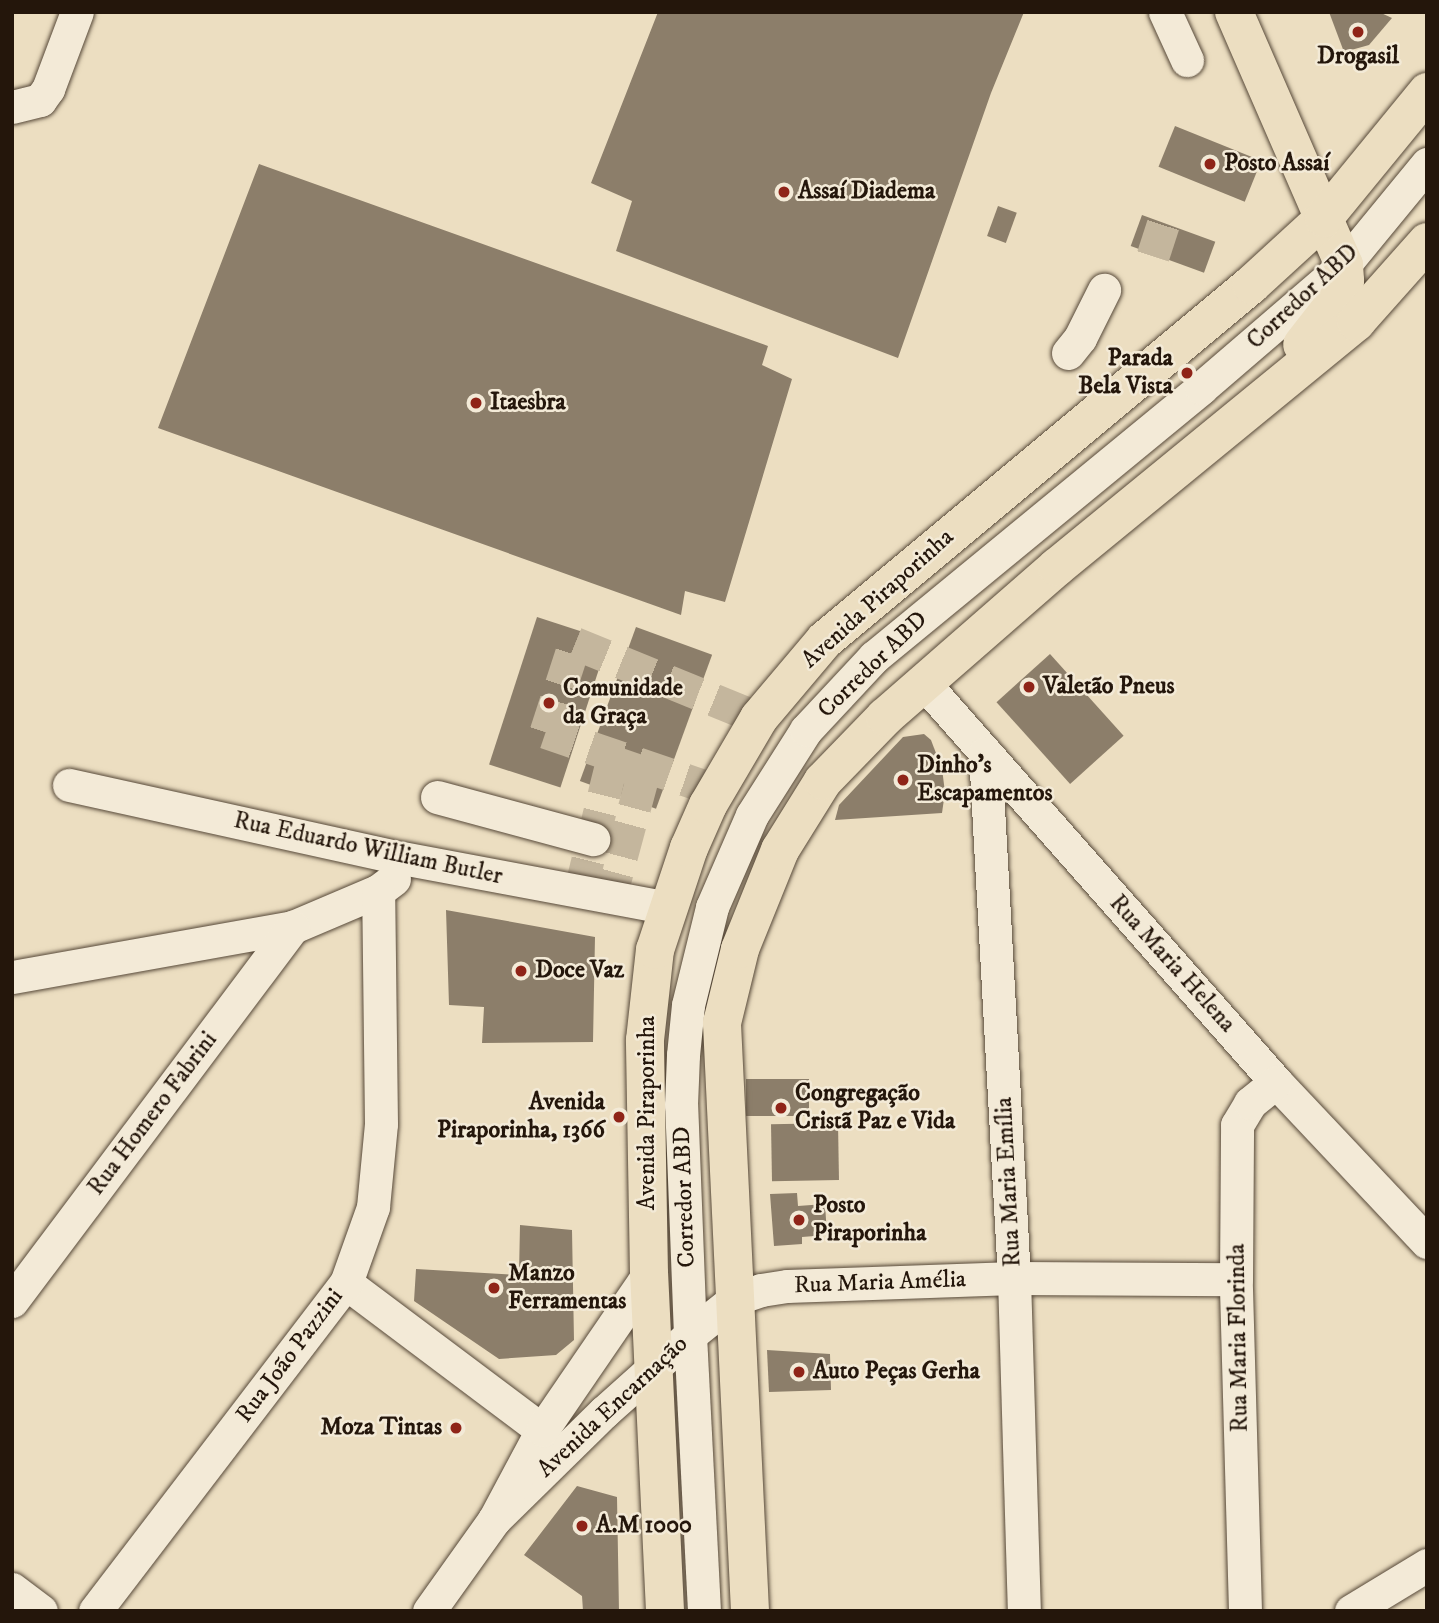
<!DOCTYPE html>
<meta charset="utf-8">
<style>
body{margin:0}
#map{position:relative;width:1439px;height:1623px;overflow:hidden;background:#ecdec1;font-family:"IM FELL DW Pica",serif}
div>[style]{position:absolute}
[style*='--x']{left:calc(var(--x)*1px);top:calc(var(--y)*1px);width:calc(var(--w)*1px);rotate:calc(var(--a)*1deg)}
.building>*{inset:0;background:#8c7e6a;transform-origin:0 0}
.minor-tunnel>*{height:33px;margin-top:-16.5px;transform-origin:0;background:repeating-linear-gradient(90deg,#c4b69d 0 33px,transparent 0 50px)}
.roads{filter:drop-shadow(0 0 2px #564838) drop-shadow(0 0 2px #564838)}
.minor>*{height:33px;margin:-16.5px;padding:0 16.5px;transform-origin:16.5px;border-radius:16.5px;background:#f3ead7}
.major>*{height:38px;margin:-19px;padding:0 19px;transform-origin:19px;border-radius:19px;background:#ecdec1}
.dots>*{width:19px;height:19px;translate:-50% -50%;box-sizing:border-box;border:4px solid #f3ead7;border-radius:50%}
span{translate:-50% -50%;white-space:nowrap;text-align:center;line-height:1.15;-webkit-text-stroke:5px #f3ead7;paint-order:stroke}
.poi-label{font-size:24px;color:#24160b;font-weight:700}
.left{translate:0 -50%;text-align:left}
.right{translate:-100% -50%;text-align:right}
.street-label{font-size:24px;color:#24160b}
.frame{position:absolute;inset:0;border:14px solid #24160b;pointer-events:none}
</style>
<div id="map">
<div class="building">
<i style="clip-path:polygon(658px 12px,1024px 12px,991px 93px,898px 358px,616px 251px,632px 201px,591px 183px)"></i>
<i style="clip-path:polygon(1329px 12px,1379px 12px,1392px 18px,1369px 45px,1344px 52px)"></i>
<i style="left:1175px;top:126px;width:93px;height:44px;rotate:22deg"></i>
<i style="clip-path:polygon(259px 164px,768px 346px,762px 365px,792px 379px,725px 602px,685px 591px,681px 615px,158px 428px)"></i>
<i style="left:998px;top:206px;width:20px;height:32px;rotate:20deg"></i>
<i style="left:1142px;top:215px;width:78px;height:33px;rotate:20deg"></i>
<i style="left:537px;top:617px;width:75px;height:155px;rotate:18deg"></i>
<i style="left:636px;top:627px;width:81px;height:164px;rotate:20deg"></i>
<i style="left:1050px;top:654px;width:110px;height:72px;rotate:48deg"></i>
<i style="clip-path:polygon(924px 734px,931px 740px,942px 769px,945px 792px,942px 813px,835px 820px,839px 805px,903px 737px)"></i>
<i style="clip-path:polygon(446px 910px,595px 937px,593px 1042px,482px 1043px,484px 1007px,449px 1005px)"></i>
<i style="left:746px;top:1079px;width:63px;height:37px"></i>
<i style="left:838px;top:1123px;width:57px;height:67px;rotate:89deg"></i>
<i style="clip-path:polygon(797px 1193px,798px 1206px,825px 1204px,827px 1235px,802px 1237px,802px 1244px,774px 1246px,770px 1194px)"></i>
<i style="clip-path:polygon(520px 1225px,572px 1230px,574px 1340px,556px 1355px,499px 1359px,414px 1301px,416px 1269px,519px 1275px)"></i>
<i style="clip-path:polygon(767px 1350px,830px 1354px,831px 1390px,769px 1392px)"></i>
<i style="clip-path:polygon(577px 1486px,617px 1497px,619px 1611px,583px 1611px,582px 1596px,524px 1555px)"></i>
</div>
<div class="minor-tunnel">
<i style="--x:1153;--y:256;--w:35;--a:-72"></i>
<i style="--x:716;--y:790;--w:180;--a:-161.2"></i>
<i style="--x:546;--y:732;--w:94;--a:-72"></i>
<i style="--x:575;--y:643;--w:199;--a:22.2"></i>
<i style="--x:580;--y:892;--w:129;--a:-76.1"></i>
<i style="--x:611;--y:767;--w:7;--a:-34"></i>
<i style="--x:617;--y:763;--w:24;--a:19"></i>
<i style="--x:640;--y:771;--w:6;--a:59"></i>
<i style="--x:643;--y:776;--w:126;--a:105.1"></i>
</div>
<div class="roads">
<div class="minor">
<i style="--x:1165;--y:12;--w:53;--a:65.4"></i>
<i style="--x:12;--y:107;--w:29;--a:-14"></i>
<i style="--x:40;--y:100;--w:14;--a:-54"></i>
<i style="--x:48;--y:89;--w:82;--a:-69.4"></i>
<i style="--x:1068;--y:353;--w:19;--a:-51"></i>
<i style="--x:1080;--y:338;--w:54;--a:-63.4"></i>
<i style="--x:923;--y:682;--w:533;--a:48.57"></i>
<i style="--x:1276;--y:1082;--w:220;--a:46.7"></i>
<i style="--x:985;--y:753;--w:526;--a:86.84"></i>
<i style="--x:1014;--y:1278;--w:333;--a:88.3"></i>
<i style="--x:69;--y:785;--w:341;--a:12.4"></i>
<i style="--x:402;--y:858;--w:271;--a:10.6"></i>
<i style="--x:437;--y:797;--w:162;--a:15.1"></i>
<i style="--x:12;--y:977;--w:285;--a:-10.1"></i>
<i style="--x:293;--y:927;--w:92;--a:-23"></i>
<i style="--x:378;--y:891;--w:20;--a:-37"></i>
<i style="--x:346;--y:1283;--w:245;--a:36.9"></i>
<i style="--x:12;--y:1301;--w:468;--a:-53.1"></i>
<i style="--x:494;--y:1520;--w:154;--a:-44.5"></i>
<i style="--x:604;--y:1412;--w:115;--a:-41.8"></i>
<i style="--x:690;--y:1335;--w:58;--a:-38.7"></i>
<i style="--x:735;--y:1299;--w:28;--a:-19"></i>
<i style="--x:761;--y:1290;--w:26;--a:-9"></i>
<i style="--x:787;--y:1286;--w:227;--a:-2"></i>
<i style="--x:1014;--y:1278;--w:222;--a:0.3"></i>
<i style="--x:12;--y:1589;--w:36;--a:37"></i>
<i style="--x:95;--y:1611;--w:413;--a:-52.6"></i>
<i style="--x:346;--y:1283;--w:81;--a:-70.4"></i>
<i style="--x:373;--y:1207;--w:83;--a:-84.5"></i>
<i style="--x:381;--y:1124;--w:233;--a:-90.7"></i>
<i style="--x:429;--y:1611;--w:112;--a:-54.5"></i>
<i style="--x:494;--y:1520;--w:102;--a:-61.9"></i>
<i style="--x:542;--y:1430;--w:189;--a:-55.6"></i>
<i style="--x:704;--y:1611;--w:276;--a:-92.9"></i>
<i style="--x:690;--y:1335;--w:230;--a:-92.2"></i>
<i style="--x:681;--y:1105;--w:50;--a:-87.7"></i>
<i style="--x:683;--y:1055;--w:50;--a:-84.3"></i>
<i style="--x:688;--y:1005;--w:101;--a:-76.2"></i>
<i style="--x:712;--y:907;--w:100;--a:-66.5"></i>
<i style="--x:752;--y:815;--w:101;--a:-57.6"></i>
<i style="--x:806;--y:730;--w:100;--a:-47"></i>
<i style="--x:874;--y:657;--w:423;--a:-39.4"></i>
<i style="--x:1201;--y:388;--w:189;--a:-40.7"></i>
<i style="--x:1344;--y:265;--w:131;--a:-50.6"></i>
<i style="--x:1245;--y:1611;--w:332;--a:-91.6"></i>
<i style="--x:1236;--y:1279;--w:154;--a:-89.6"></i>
<i style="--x:1237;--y:1125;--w:26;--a:-59"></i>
<i style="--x:1250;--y:1103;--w:33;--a:-39"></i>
<i style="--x:1351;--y:1611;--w:89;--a:-31.2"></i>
</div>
<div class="major">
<i style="--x:1234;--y:12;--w:276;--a:66.5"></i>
<i style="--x:1344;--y:265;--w:16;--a:86"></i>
<i style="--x:1345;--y:281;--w:15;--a:106"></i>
<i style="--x:1341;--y:295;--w:63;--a:128"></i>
<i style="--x:665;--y:1611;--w:337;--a:-92.7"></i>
<i style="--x:649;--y:1274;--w:234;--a:-91"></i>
<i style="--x:645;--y:1040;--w:91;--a:-83.7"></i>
<i style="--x:655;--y:950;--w:108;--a:-71.6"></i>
<i style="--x:689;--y:848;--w:47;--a:-66.2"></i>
<i style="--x:708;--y:805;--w:101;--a:-59.6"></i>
<i style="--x:759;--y:718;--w:102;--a:-49.8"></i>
<i style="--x:825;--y:640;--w:555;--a:-39.81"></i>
<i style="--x:1251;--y:285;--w:99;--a:-42.5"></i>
<i style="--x:1324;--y:218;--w:163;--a:-50.7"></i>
<i style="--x:750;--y:1611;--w:589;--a:-92.73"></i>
<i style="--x:722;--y:1023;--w:76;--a:-76.3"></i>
<i style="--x:740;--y:949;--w:107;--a:-68"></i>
<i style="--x:780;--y:850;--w:81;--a:-58.1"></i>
<i style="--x:823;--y:781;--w:89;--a:-45.9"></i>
<i style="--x:885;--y:717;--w:228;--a:-41.1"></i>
<i style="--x:1057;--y:567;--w:387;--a:-39.3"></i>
<i style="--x:1356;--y:322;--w:107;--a:-48.4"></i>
</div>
</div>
<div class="dots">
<i style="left:1358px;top:32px;background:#8f2418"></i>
<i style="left:1210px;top:164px;background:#8f2418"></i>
<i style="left:784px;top:192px;background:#8f2418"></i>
<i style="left:1187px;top:373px;background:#8f2418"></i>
<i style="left:476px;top:403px;background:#8f2418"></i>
<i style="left:1029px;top:687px;background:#8f2418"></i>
<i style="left:549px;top:703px;background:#8f2418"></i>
<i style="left:903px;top:780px;background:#8f2418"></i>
<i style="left:521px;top:971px;background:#8f2418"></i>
<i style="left:781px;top:1108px;background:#8f2418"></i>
<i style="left:619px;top:1117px;background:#8f2418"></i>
<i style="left:799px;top:1220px;background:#8f2418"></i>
<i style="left:494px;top:1288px;background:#8f2418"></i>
<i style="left:799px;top:1372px;background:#8f2418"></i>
<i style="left:456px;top:1428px;background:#8f2418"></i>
<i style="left:582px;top:1526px;background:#8f2418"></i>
</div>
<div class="poi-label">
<span style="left:1358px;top:57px">Drogasil</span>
<span class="left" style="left:1224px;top:164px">Posto Assaí</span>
<span class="left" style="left:798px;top:192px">Assaí Diadema</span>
<span class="right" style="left:1173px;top:373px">Parada<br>Bela Vista</span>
<span class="left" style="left:490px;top:403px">Itaesbra</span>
<span class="left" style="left:1043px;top:687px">Valetão Pneus</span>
<span class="left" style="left:563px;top:703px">Comunidade<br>da Graça</span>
<span class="left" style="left:917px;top:780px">Dinho's<br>Escapamentos</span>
<span class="left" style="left:535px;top:971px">Doce Vaz</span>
<span class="left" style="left:795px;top:1108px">Congregação<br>Cristã Paz e Vida</span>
<span class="right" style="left:605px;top:1117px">Avenida<br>Piraporinha, 1366</span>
<span class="left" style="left:813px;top:1220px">Posto<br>Piraporinha</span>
<span class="left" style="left:508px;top:1288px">Manzo<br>Ferramentas</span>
<span class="left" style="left:813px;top:1372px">Auto Peças Gerha</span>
<span class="right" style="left:442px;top:1428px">Moza Tintas</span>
<span class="left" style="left:596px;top:1526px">A.M 1000</span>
</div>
<div class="street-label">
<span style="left:1303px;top:297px;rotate:-43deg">Corredor ABD</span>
<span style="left:878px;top:599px;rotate:-42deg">Avenida Piraporinha</span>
<span style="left:873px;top:665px;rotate:-44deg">Corredor ABD</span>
<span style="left:368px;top:849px;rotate:12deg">Rua Eduardo William Butler</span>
<span style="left:1172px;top:964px;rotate:48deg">Rua Maria Helena</span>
<span style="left:648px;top:1113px;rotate:-90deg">Avenida Piraporinha</span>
<span style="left:153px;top:1114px;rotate:-53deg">Rua Homero Fabrini</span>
<span style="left:1009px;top:1182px;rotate:-93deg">Rua Maria Emília</span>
<span style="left:685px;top:1197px;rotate:-92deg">Corredor ABD</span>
<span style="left:880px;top:1283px;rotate:-2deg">Rua Maria Amélia</span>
<span style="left:1239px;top:1338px;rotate:-91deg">Rua Maria Florinda</span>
<span style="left:290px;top:1356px;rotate:-53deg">Rua João Pazzini</span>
<span style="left:613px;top:1407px;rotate:-43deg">Avenida Encarnação</span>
</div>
<div class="frame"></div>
</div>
